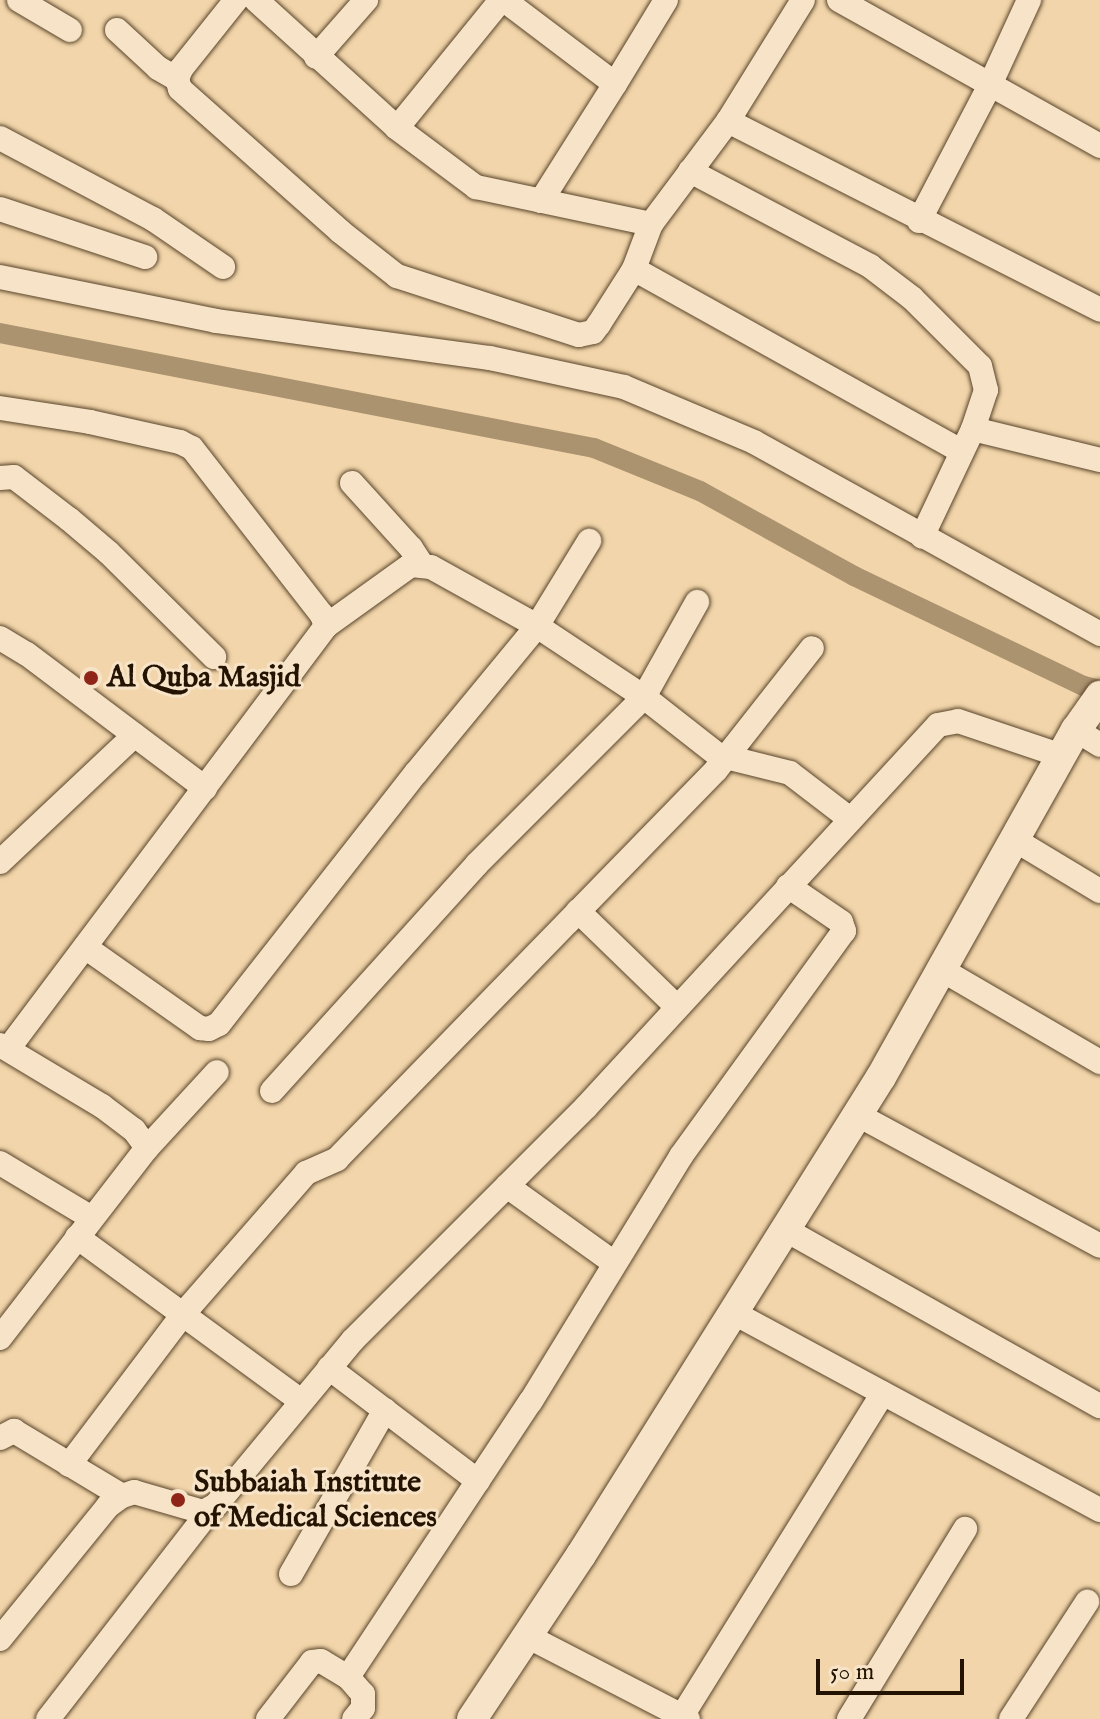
<!DOCTYPE html>
<style>
body{margin:0}
#map{position:relative;width:1100px;height:1719px;overflow:hidden;background:#f2d5aa;font-family:"IM FELL English",serif}
div>[style]{position:absolute}
[style*='--x']{left:calc(var(--x)*1px);top:calc(var(--y)*1px);width:calc(var(--w)*1px);rotate:calc(var(--a)*1deg)}
.canal>*{height:20px;margin:-10px;padding:0 10px;transform-origin:10px;border-radius:10px;background:#ac9370}
.roads{filter:drop-shadow(0 0 2px #58442a) drop-shadow(0 0 2px #58442a)}
.minor>*{height:24px;margin:-12px;padding:0 12px;transform-origin:12px;border-radius:12px;background:#f7e4c8}
.tertiary>*{height:30px;margin:-15px;padding:0 15px;transform-origin:15px;border-radius:15px;background:#f7e4c8}
.dots>*{width:22px;height:22px;translate:-50% -50%;box-sizing:border-box;border:4px solid #f7e4c8;border-radius:50%}
span{translate:-50% -50%;white-space:nowrap;text-align:center;line-height:1.15;-webkit-text-stroke:6px #f7e4c8;paint-order:stroke}
.poi-label{font-size:30px;color:#241300;font-weight:700}
.left{translate:0 -50%;text-align:left}
.scale{position:absolute;left:816px;top:1659px;width:148px;height:36px;box-sizing:border-box;border:4px solid #241300;border-top:0;padding-left:10px;font-size:24px;line-height:28px;white-space:nowrap;color:#241300;-webkit-text-stroke:6px #f7e4c8;paint-order:stroke}
</style>
<div id="map">
<div class="canal">
<i style="--x:0;--y:333;--w:605;--a:10.96"></i>
<i style="--x:594;--y:448;--w:114;--a:22.1"></i>
<i style="--x:700;--y:491;--w:176;--a:28.9"></i>
<i style="--x:854;--y:576;--w:255;--a:25.6"></i>
<i style="--x:1084;--y:686;--w:16;--a:14"></i>
</div>
<div class="roads">
<div class="minor">
<i style="--x:19;--y:0;--w:59;--a:30.5"></i>
<i style="--x:236;--y:0;--w:88;--a:128.6"></i>
<i style="--x:181;--y:69;--w:11;--a:112"></i>
<i style="--x:177;--y:79;--w:10;--a:73"></i>
<i style="--x:180;--y:89;--w:215;--a:41.6"></i>
<i style="--x:341;--y:232;--w:71;--a:38.2"></i>
<i style="--x:397;--y:276;--w:191;--a:18"></i>
<i style="--x:579;--y:335;--w:14;--a:-12"></i>
<i style="--x:593;--y:332;--w:10;--a:-53"></i>
<i style="--x:599;--y:324;--w:65;--a:-57.5"></i>
<i style="--x:634;--y:269;--w:48;--a:-69.3"></i>
<i style="--x:651;--y:224;--w:129;--a:-53.2"></i>
<i style="--x:728;--y:121;--w:142;--a:-58.2"></i>
<i style="--x:256;--y:0;--w:190;--a:42.2"></i>
<i style="--x:397;--y:128;--w:99;--a:36.8"></i>
<i style="--x:476;--y:187;--w:179;--a:11.9"></i>
<i style="--x:504;--y:0;--w:139;--a:37.1"></i>
<i style="--x:615;--y:84;--w:98;--a:-58.7"></i>
<i style="--x:839;--y:0;--w:299;--a:29.2"></i>
<i style="--x:117;--y:30;--w:56;--a:42.8"></i>
<i style="--x:158;--y:68;--w:22;--a:30"></i>
<i style="--x:316;--y:57;--w:76;--a:-48.7"></i>
<i style="--x:728;--y:121;--w:417;--a:26.9"></i>
<i style="--x:397;--y:128;--w:165;--a:-50.9"></i>
<i style="--x:0;--y:138;--w:173;--a:27.9"></i>
<i style="--x:153;--y:219;--w:85;--a:34.4"></i>
<i style="--x:690;--y:171;--w:204;--a:27.8"></i>
<i style="--x:870;--y:266;--w:53;--a:37.3"></i>
<i style="--x:912;--y:298;--w:96;--a:45"></i>
<i style="--x:980;--y:366;--w:25;--a:76"></i>
<i style="--x:986;--y:390;--w:41;--a:108.4"></i>
<i style="--x:973;--y:429;--w:119;--a:115.3"></i>
<i style="--x:541;--y:201;--w:138;--a:-57.7"></i>
<i style="--x:0;--y:209;--w:153;--a:18.3"></i>
<i style="--x:919;--y:221;--w:151;--a:-62.4"></i>
<i style="--x:989;--y:87;--w:96;--a:-65.3"></i>
<i style="--x:634;--y:269;--w:374;--a:29.1"></i>
<i style="--x:0;--y:277;--w:220;--a:11.5"></i>
<i style="--x:216;--y:321;--w:276;--a:7.7"></i>
<i style="--x:490;--y:358;--w:137;--a:12.2"></i>
<i style="--x:624;--y:387;--w:141;--a:22.9"></i>
<i style="--x:754;--y:442;--w:396;--a:29"></i>
<i style="--x:0;--y:408;--w:91;--a:8.8"></i>
<i style="--x:90;--y:422;--w:92;--a:12.5"></i>
<i style="--x:180;--y:442;--w:13;--a:27"></i>
<i style="--x:192;--y:448;--w:212;--a:52.1"></i>
<i style="--x:322;--y:615;--w:12;--a:70"></i>
<i style="--x:326;--y:626;--w:529;--a:126.93"></i>
<i style="--x:973;--y:429;--w:131;--a:13.7"></i>
<i style="--x:0;--y:478;--w:14;--a:-4"></i>
<i style="--x:14;--y:477;--w:69;--a:37.4"></i>
<i style="--x:69;--y:519;--w:52;--a:40.4"></i>
<i style="--x:109;--y:553;--w:148;--a:44.7"></i>
<i style="--x:352;--y:483;--w:88;--a:47.8"></i>
<i style="--x:411;--y:548;--w:20;--a:57"></i>
<i style="--x:326;--y:626;--w:105;--a:-35.7"></i>
<i style="--x:411;--y:565;--w:20;--a:6"></i>
<i style="--x:431;--y:567;--w:121;--a:29.1"></i>
<i style="--x:537;--y:626;--w:128;--a:33.6"></i>
<i style="--x:644;--y:697;--w:94;--a:38.1"></i>
<i style="--x:718;--y:755;--w:74;--a:14"></i>
<i style="--x:790;--y:773;--w:76;--a:37.5"></i>
<i style="--x:0;--y:638;--w:31;--a:31"></i>
<i style="--x:27;--y:654;--w:223;--a:37"></i>
<i style="--x:1076;--y:730;--w:28;--a:32"></i>
<i style="--x:1015;--y:840;--w:99;--a:31"></i>
<i style="--x:0;--y:862;--w:185;--a:-43.3"></i>
<i style="--x:578;--y:911;--w:138;--a:44.1"></i>
<i style="--x:85;--y:947;--w:141;--a:35.2"></i>
<i style="--x:200;--y:1028;--w:9;--a:6"></i>
<i style="--x:209;--y:1029;--w:11;--a:-27"></i>
<i style="--x:219;--y:1024;--w:319;--a:-51.9"></i>
<i style="--x:416;--y:773;--w:190;--a:-50.5"></i>
<i style="--x:537;--y:626;--w:100;--a:-58.5"></i>
<i style="--x:942;--y:970;--w:183;--a:30.2"></i>
<i style="--x:0;--y:1045;--w:119;--a:30.9"></i>
<i style="--x:102;--y:1106;--w:40;--a:37"></i>
<i style="--x:134;--y:1130;--w:22;--a:54"></i>
<i style="--x:272;--y:1091;--w:306;--a:-47.9"></i>
<i style="--x:477;--y:864;--w:236;--a:-45"></i>
<i style="--x:644;--y:697;--w:109;--a:-60.8"></i>
<i style="--x:858;--y:1115;--w:275;--a:28.4"></i>
<i style="--x:0;--y:1163;--w:107;--a:30.9"></i>
<i style="--x:507;--y:1186;--w:132;--a:35.7"></i>
<i style="--x:786;--y:1230;--w:360;--a:29.3"></i>
<i style="--x:77;--y:1237;--w:276;--a:36.2"></i>
<i style="--x:734;--y:1313;--w:416;--a:28.3"></i>
<i style="--x:0;--y:1338;--w:240;--a:-52.3"></i>
<i style="--x:147;--y:1148;--w:103;--a:-47.4"></i>
<i style="--x:329;--y:1368;--w:187;--a:37.2"></i>
<i style="--x:0;--y:1438;--w:16;--a:-27"></i>
<i style="--x:14;--y:1431;--w:126;--a:31"></i>
<i style="--x:69;--y:1465;--w:191;--a:-52.9"></i>
<i style="--x:184;--y:1313;--w:186;--a:-48.9"></i>
<i style="--x:306;--y:1173;--w:34;--a:-24"></i>
<i style="--x:337;--y:1159;--w:543;--a:-45.75"></i>
<i style="--x:716;--y:770;--w:155;--a:-51.8"></i>
<i style="--x:291;--y:1574;--w:189;--a:-60.2"></i>
<i style="--x:527;--y:1636;--w:181;--a:27.3"></i>
<i style="--x:0;--y:1639;--w:171;--a:-50.9"></i>
<i style="--x:108;--y:1506;--w:17;--a:-36"></i>
<i style="--x:122;--y:1496;--w:13;--a:-18"></i>
<i style="--x:134;--y:1492;--w:72;--a:16.2"></i>
<i style="--x:203;--y:1512;--w:15;--a:-28"></i>
<i style="--x:216;--y:1505;--w:214;--a:-50.3"></i>
<i style="--x:353;--y:1340;--w:330;--a:-45"></i>
<i style="--x:586;--y:1107;--w:519;--a:-47.34"></i>
<i style="--x:938;--y:725;--w:20;--a:-11"></i>
<i style="--x:958;--y:721;--w:110;--a:18.6"></i>
<i style="--x:348;--y:1677;--w:331;--a:-56.5"></i>
<i style="--x:531;--y:1401;--w:287;--a:-58.5"></i>
<i style="--x:681;--y:1156;--w:278;--a:-54.1"></i>
<i style="--x:844;--y:931;--w:9;--a:-108"></i>
<i style="--x:841;--y:922;--w:64;--a:-145.8"></i>
<i style="--x:682;--y:1716;--w:380;--a:-58.1"></i>
<i style="--x:48;--y:1719;--w:264;--a:-52.2"></i>
<i style="--x:268;--y:1719;--w:72;--a:-52.3"></i>
<i style="--x:312;--y:1662;--w:9;--a:-6"></i>
<i style="--x:321;--y:1661;--w:31;--a:31"></i>
<i style="--x:348;--y:1677;--w:23;--a:49"></i>
<i style="--x:363;--y:1694;--w:14;--a:90"></i>
<i style="--x:363;--y:1708;--w:14;--a:129"></i>
<i style="--x:849;--y:1719;--w:223;--a:-58.6"></i>
<i style="--x:1011;--y:1719;--w:140;--a:-57"></i>
</div>
<div class="tertiary">
<i style="--x:472;--y:1719;--w:197;--a:-56.4"></i>
<i style="--x:581;--y:1555;--w:564;--a:-57.89"></i>
<i style="--x:881;--y:1077;--w:398;--a:-60.7"></i>
<i style="--x:1076;--y:730;--w:42;--a:-54.8"></i>
</div>
</div>
<div class="dots">
<i style="left:91px;top:678px;background:#8f2418"></i>
<i style="left:178px;top:1500px;background:#8f2418"></i>
</div>
<div class="poi-label">
<span class="left" style="left:107px;top:678px">Al Quba Masjid</span>
<span class="left" style="left:194px;top:1500px">Subbaiah Institute<br>of Medical Sciences</span>
</div>
<div class="scale">50 m</div>
</div>
